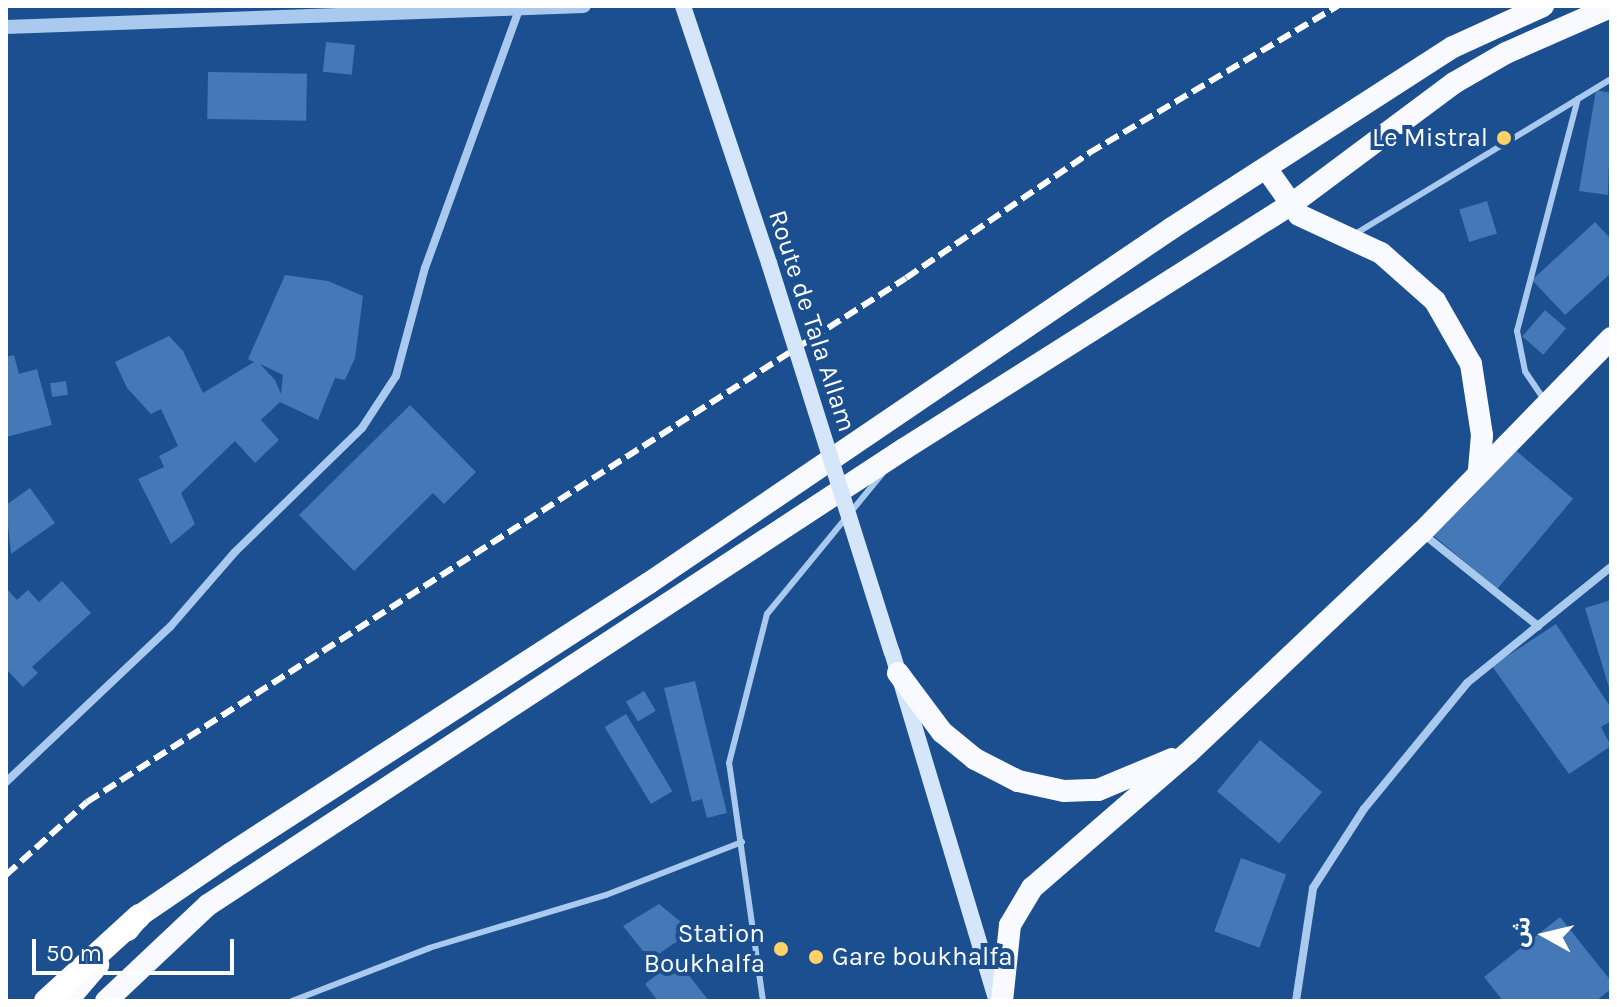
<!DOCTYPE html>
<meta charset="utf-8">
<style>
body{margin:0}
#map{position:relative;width:1617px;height:1007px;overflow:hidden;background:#1b4f8f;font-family:Karla,"Noto Sans Arabic",sans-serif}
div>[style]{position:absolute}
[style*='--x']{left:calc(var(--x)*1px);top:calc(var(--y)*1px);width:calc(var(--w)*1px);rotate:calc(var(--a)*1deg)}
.building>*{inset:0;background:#4478b7;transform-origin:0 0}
.service>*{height:6px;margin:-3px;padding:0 3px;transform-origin:3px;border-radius:3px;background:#a9c9ee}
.minor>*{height:8px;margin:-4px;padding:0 4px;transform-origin:4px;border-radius:4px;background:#a9c9ee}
.tertiary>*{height:14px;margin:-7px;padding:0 7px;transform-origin:7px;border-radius:7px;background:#a9c9ee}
.secondary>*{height:16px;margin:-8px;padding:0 8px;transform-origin:8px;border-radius:8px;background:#d6e6fa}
.trunk>*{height:22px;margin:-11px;padding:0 11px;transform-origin:11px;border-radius:11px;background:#f8faff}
.motorway>*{height:24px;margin:-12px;padding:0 12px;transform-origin:12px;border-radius:12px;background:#fff}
.rail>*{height:6px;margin-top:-3px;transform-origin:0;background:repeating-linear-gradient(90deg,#fff 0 14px,transparent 0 20px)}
.secondary-bridge>*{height:16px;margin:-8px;padding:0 8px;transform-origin:8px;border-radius:8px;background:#d6e6fa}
.dots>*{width:22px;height:22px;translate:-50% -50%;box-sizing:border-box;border:4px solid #1b4f8f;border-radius:50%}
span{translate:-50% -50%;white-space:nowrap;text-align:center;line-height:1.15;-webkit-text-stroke:8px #1b4f8f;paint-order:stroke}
.poi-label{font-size:26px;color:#fff}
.right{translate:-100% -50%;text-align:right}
.left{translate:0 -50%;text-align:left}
.street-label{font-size:26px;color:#fff}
.frame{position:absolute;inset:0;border:8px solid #fff;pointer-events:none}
.north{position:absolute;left:1505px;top:895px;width:80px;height:80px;-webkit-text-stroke:6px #1b4f8f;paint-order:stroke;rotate:278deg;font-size:22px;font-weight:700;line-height:32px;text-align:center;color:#fff}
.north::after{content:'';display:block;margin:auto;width:28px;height:36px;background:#fff;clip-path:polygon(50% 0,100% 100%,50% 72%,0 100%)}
.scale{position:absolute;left:32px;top:939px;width:202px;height:36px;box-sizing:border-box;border:4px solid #fff;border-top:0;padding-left:10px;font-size:24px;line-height:28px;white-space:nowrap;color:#fff;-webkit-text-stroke:6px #1b4f8f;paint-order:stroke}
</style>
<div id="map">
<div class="building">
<i style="left:326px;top:42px;width:29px;height:30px;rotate:6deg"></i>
<i style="left:208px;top:72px;width:99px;height:47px;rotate:1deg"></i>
<i style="clip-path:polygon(1596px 90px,1611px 93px,1608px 195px,1579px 191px)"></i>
<i style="left:1487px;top:201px;width:34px;height:29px;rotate:73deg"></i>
<i style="clip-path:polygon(1595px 222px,1611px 239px,1611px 273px,1565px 315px,1532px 280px)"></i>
<i style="clip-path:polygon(evenodd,285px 275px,328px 281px,363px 296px,355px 358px,345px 380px,335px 378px,318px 420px,280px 402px,261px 420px,279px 440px,255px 463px,235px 441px,181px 493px,195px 524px,171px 544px,138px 479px,164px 467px,159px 456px,178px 446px,161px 409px,151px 414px,127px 388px,115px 362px,169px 336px,183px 351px,203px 393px,254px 362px,248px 359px,285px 275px,260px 364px,283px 375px,281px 394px,275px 380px,260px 364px)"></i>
<i style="left:1545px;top:310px;width:28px;height:35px;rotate:41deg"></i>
<i style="clip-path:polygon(14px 355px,19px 374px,37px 369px,52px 425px,6px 437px,6px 357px)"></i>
<i style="left:66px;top:381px;width:14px;height:16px;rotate:82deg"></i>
<i style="clip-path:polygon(410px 405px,476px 472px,444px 504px,433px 493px,354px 571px,299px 515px)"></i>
<i style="left:1508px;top:444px;width:85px;height:118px;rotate:40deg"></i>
<i style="clip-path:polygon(30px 488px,55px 523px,11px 554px,6px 505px)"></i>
<i style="clip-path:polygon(62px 581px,91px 613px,32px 667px,38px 673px,23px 687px,6px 669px,6px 588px,17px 600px,28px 590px,39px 602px)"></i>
<i style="clip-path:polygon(1611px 600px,1611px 691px,1610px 691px,1585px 608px)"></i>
<i style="clip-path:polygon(1556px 624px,1611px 708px,1611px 721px,1601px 727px,1611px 746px,1569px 774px,1492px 666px)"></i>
<i style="clip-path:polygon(695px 681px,727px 813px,707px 818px,702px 799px,692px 802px,664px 688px)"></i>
<i style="left:644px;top:691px;width:23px;height:21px;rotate:59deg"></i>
<i style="left:626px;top:714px;width:90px;height:25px;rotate:59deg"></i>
<i style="left:1260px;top:740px;width:81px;height:67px;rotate:40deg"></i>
<i style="left:1241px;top:858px;width:48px;height:78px;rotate:20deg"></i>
<i style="clip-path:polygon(659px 904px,692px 931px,650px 960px,623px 926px)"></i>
<i style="clip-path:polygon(1560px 917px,1611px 981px,1611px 989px,1596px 1001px,1503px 1001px,1484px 977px)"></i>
<i style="clip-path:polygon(676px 959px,709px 1001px,658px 1001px,645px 984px)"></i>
</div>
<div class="service">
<i style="--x:1355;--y:234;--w:299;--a:-31.2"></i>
<i style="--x:1543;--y:398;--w:32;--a:-124"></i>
<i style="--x:1525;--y:371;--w:41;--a:-101.3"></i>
<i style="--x:1517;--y:331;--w:240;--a:-75.3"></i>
<i style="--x:292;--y:1001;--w:147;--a:-21.1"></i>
<i style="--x:429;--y:948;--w:185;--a:-16.7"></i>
<i style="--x:606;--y:895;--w:146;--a:-21.3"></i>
<i style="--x:763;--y:1001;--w:240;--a:-98.1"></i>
<i style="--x:729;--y:763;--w:154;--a:-75.7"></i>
<i style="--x:767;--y:614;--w:183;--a:-50.6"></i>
</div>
<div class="minor">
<i style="--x:1422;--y:533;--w:149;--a:38.7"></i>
<i style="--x:6;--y:782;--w:226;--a:-43.4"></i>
<i style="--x:170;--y:627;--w:99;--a:-49.1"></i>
<i style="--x:235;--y:552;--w:177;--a:-44.3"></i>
<i style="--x:362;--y:428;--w:62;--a:-56.8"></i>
<i style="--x:396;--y:376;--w:112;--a:-75"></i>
<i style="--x:425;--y:268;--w:275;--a:-70"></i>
<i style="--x:1296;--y:1001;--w:114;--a:-81.4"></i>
<i style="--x:1313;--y:888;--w:94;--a:-57.2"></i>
<i style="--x:1364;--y:809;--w:163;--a:-50.7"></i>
<i style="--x:1467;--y:683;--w:185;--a:-38.9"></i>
</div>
<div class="tertiary">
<i style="--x:6;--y:27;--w:578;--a:-2.08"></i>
</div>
<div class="secondary">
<i style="--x:683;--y:6;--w:271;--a:71.5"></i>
<i style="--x:892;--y:652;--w:364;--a:73.3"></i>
</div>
<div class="trunk">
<i style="--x:1266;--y:168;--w:57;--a:54.9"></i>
<i style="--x:1299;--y:215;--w:90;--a:24.9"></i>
<i style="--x:1381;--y:253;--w:72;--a:41.6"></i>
<i style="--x:1435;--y:301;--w:73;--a:60.3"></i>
<i style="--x:1471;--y:364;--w:72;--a:81.2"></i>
<i style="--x:1482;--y:435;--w:36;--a:95"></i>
<i style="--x:898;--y:673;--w:74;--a:53.3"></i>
<i style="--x:942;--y:732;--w:43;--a:39.3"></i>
<i style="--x:975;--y:759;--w:48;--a:27.1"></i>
<i style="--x:1018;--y:781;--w:47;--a:12.3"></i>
<i style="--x:1064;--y:791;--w:34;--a:-2"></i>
<i style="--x:1098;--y:790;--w:80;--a:-22.7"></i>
<i style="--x:128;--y:930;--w:18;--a:-52"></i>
<i style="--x:139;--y:916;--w:110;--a:-34.3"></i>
<i style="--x:230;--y:854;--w:499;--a:-32.9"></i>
<i style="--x:649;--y:583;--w:632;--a:-34.17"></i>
<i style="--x:1172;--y:228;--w:334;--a:-32.8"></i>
<i style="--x:1453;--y:47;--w:99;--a:-24.5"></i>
<i style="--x:67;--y:1001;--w:48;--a:-49.3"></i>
<i style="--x:106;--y:1001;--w:140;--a:-43.3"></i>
<i style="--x:208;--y:905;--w:832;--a:-33.23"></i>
<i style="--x:904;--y:449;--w:455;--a:-32.3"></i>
<i style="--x:1289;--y:206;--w:206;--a:-36.7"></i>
<i style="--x:1454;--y:83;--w:60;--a:-30"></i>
<i style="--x:1506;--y:53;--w:115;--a:-23.7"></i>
<i style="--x:1002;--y:1001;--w:76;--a:-84"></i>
<i style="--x:1010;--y:925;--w:43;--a:-59.3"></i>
<i style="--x:1032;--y:888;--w:206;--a:-40.9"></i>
<i style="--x:1188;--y:753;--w:322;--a:-43.4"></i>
<i style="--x:1422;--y:532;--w:271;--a:-45.7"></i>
</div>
<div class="motorway">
<i style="--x:46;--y:1001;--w:126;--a:-42.4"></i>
</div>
<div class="rail">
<i style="--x:6;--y:875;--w:109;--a:-42"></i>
<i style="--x:87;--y:802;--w:972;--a:-32.61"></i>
<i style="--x:906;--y:278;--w:222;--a:-34.3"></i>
<i style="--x:1089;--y:153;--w:289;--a:-30.6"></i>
</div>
<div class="secondary-bridge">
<i style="--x:769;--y:263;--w:408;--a:72.5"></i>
</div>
<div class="dots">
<i style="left:1504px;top:138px;background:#ffd166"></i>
<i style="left:781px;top:949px;background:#ffd166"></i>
<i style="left:816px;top:957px;background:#ffd166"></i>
</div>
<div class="poi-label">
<span class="right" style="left:1488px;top:138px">Le Mistral</span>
<span class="right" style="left:765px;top:949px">Station<br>Boukhalfa</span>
<span class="left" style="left:832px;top:957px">Gare boukhalfa</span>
</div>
<div class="street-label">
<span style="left:812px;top:321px;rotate:72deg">Route de Tala Allam</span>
</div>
<div class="frame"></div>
<div class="north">ش</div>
<div class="scale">50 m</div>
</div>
